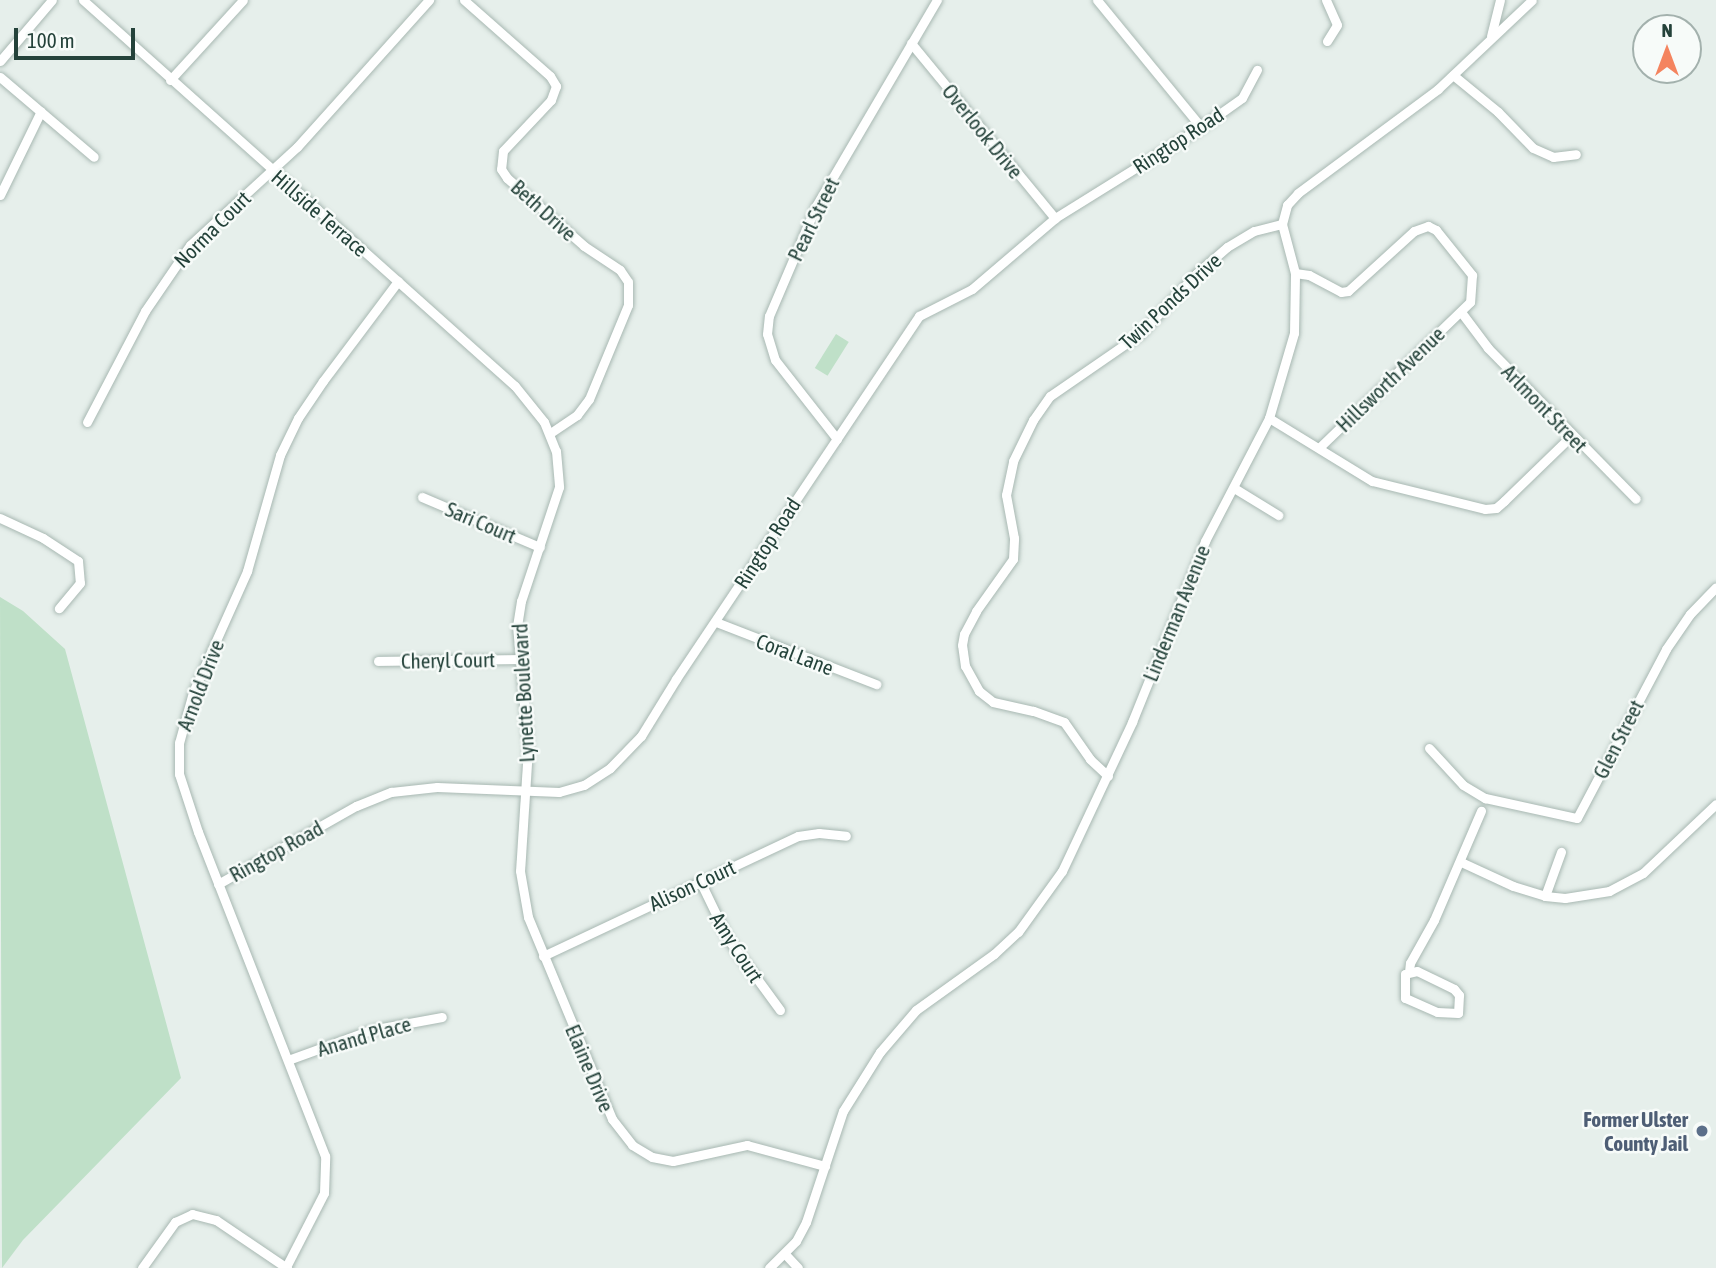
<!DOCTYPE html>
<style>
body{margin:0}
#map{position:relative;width:1716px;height:1268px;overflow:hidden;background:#e6efeb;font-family:"Asap Condensed",sans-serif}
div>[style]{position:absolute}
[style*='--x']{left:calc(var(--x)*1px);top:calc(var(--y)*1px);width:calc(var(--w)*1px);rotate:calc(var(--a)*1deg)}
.green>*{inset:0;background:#bfe0c8;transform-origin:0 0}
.roads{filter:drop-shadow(0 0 2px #a8b8b2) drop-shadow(0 0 2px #a8b8b2)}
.minor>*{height:9px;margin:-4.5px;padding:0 4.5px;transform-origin:4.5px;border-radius:4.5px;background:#fff}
.dots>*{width:19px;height:19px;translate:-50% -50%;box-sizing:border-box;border:4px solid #f7fbf9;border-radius:50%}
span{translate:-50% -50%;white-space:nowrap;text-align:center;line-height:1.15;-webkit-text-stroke:5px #f7fbf9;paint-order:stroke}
.street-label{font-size:21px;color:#24423a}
.service-label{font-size:21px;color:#4e5e75;font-weight:700}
.right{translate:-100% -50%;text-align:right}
.north{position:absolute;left:1632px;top:14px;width:70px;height:70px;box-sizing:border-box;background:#f7fbf9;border:2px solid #a3b1ad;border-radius:50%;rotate:0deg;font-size:19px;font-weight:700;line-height:28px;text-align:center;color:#24423a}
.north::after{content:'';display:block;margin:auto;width:24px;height:32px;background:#f4845f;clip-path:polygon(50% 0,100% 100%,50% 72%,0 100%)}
.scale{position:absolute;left:14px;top:28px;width:121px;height:32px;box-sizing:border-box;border:4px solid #24423a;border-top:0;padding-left:9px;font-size:21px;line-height:24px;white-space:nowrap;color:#24423a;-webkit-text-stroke:5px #f7fbf9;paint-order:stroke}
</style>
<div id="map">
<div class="green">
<i style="left:836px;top:334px;width:15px;height:40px;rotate:32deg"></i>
<i style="clip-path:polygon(0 597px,23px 611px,65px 649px,181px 1078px,23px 1240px,2px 1268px)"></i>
</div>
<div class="roads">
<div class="minor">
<i style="--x:83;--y:0;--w:579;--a:41.78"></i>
<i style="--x:515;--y:386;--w:46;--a:51.1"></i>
<i style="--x:544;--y:422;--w:31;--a:68"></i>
<i style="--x:556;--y:451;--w:36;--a:85"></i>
<i style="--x:559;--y:487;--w:120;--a:108.4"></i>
<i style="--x:521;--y:601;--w:24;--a:99"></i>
<i style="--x:517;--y:625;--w:123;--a:84.9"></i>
<i style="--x:528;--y:748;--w:123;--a:93.7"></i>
<i style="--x:520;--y:871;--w:47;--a:80.1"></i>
<i style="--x:528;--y:917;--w:219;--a:67.4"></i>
<i style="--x:612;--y:1119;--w:33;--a:52"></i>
<i style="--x:632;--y:1145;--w:23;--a:31"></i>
<i style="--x:652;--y:1157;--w:21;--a:11"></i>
<i style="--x:673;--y:1161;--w:76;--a:-12.2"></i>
<i style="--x:747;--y:1145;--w:81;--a:15.1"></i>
<i style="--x:464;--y:0;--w:115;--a:41.5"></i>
<i style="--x:550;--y:76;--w:12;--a:59"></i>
<i style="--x:556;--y:86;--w:15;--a:110"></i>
<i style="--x:551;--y:100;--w:70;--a:133.3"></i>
<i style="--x:503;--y:151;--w:18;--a:96"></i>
<i style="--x:501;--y:169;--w:11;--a:56"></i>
<i style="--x:507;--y:178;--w:103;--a:41.4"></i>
<i style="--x:584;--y:246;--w:43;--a:33.7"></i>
<i style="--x:620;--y:270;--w:14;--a:56"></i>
<i style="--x:628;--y:282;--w:23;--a:90"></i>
<i style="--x:628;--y:305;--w:102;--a:112.5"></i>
<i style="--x:589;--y:399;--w:20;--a:127"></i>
<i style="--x:577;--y:415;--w:32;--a:146"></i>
<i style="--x:1097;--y:0;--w:164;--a:50.7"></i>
<i style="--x:1326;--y:0;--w:27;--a:66"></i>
<i style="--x:1337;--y:25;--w:19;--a:122"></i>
<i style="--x:1491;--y:36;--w:37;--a:-76"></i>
<i style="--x:911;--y:43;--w:227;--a:50.6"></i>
<i style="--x:0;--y:61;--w:80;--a:-49.6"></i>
<i style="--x:1453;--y:75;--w:58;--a:39.4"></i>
<i style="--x:1498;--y:112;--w:50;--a:45.8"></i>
<i style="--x:1533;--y:148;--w:22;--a:24"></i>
<i style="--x:1553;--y:157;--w:23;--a:-7"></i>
<i style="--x:0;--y:77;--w:123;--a:40.4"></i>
<i style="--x:170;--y:80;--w:108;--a:-47.6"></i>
<i style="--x:0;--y:195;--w:93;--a:-64"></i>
<i style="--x:1295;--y:273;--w:14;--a:8"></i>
<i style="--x:1309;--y:275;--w:36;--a:28"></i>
<i style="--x:1341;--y:292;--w:7;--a:-8"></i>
<i style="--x:1348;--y:291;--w:89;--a:-42.3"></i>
<i style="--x:1414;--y:231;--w:15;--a:-20"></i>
<i style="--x:1428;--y:226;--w:9;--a:27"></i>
<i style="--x:1436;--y:230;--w:58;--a:51.3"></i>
<i style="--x:1472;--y:275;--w:27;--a:94"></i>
<i style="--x:1470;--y:302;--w:210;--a:136"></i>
<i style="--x:1461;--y:312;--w:45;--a:53.1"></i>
<i style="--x:1488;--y:348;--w:211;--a:45.6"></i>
<i style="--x:1269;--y:418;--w:121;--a:31.5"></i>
<i style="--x:1372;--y:481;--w:116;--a:13.9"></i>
<i style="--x:1485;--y:509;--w:11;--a:-5"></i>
<i style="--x:1496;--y:508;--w:11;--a:-41"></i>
<i style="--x:1504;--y:501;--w:93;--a:-44.1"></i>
<i style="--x:87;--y:422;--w:125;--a:-62.4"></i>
<i style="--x:145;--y:311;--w:80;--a:-55.7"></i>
<i style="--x:190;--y:245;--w:145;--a:-42.5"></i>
<i style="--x:297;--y:147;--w:198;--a:-48.1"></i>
<i style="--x:837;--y:439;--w:100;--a:-128.1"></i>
<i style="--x:775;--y:360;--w:27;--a:-107"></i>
<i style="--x:767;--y:334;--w:18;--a:-84"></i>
<i style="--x:769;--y:316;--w:120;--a:-66.9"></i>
<i style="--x:816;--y:206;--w:239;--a:-59.6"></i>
<i style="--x:1234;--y:488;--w:52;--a:31.5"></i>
<i style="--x:422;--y:497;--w:128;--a:23"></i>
<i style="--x:0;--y:518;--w:47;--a:24.9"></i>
<i style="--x:43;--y:538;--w:42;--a:33.3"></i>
<i style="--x:78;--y:561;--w:22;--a:85"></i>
<i style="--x:80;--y:583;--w:33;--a:130"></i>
<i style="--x:716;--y:622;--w:172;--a:21.2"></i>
<i style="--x:378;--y:661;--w:140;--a:-0.8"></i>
<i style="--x:1429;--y:748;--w:50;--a:47.4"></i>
<i style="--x:1463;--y:785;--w:26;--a:31"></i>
<i style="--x:1485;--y:798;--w:94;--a:12.3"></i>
<i style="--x:1577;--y:818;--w:191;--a:-62.2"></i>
<i style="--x:1666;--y:649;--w:42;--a:-55.6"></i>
<i style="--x:1690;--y:614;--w:37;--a:-46"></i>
<i style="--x:1108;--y:776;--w:25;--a:-137"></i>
<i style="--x:1090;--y:759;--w:45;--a:-125.1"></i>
<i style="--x:1064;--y:722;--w:33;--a:-160"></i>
<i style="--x:1033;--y:711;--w:41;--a:-167.3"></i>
<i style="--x:993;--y:702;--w:18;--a:-142"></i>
<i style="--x:979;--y:691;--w:29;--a:-119"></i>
<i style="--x:965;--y:666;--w:21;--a:-98"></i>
<i style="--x:962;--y:645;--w:11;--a:-80"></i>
<i style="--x:964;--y:634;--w:26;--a:-62"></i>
<i style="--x:976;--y:611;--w:64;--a:-54.6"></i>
<i style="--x:1013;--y:559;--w:21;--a:-87"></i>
<i style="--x:1014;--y:538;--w:44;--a:-100.5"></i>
<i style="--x:1006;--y:495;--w:35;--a:-78"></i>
<i style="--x:1013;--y:461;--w:46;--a:-64"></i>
<i style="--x:1033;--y:420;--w:29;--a:-55"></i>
<i style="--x:1050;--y:396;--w:109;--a:-34.6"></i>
<i style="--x:1140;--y:334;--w:82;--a:-47"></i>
<i style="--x:1196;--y:274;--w:41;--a:-41.1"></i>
<i style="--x:1227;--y:247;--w:31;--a:-31"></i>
<i style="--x:1254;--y:231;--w:29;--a:-14"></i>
<i style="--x:1461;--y:862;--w:57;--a:24.8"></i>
<i style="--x:1513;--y:886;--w:34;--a:17"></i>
<i style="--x:1545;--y:896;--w:20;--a:6"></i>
<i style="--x:1565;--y:898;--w:45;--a:-9"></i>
<i style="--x:1609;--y:891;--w:38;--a:-28"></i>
<i style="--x:1643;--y:873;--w:100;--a:-43.4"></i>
<i style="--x:700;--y:881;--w:64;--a:64.2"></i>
<i style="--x:728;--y:939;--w:88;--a:53.8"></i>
<i style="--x:218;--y:884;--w:159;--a:-29.5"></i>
<i style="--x:356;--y:806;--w:38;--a:-22"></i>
<i style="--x:391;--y:792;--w:46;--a:-6.2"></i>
<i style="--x:437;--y:787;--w:122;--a:2.3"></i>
<i style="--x:559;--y:792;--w:26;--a:-16"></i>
<i style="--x:584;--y:785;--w:31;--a:-33"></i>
<i style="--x:610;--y:768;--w:45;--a:-45.9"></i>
<i style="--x:641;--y:736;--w:67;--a:-58.4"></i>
<i style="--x:676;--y:679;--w:437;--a:-56.2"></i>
<i style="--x:919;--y:316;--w:59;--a:-27"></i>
<i style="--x:972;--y:289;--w:109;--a:-40.5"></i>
<i style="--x:1055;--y:218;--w:172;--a:-31.9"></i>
<i style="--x:1201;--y:127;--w:50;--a:-35.3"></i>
<i style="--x:1242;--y:98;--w:32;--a:-62"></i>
<i style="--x:1545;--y:896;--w:47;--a:-70"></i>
<i style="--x:543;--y:956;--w:282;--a:-25.2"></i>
<i style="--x:798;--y:836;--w:21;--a:-8"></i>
<i style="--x:819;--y:833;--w:27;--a:6"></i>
<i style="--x:1417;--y:971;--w:41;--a:25.9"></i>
<i style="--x:1454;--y:989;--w:8;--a:50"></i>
<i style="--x:1459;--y:995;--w:18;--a:93"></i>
<i style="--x:1458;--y:1013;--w:21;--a:-177"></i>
<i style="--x:1437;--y:1012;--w:35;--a:-156"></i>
<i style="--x:1405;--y:998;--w:24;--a:-90"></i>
<i style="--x:1405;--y:974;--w:12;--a:-14"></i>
<i style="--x:1409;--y:972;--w:9;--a:-84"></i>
<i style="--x:1410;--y:963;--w:49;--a:-60.8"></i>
<i style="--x:1434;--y:920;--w:119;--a:-66.7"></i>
<i style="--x:288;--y:1060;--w:88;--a:-19.9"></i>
<i style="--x:371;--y:1030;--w:72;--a:-10.4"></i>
<i style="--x:785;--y:1254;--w:19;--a:47"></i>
<i style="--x:286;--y:1267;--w:83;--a:-62.8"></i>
<i style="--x:324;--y:1193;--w:37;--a:-88"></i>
<i style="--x:325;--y:1156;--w:348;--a:-111.4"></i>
<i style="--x:198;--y:832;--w:61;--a:-108.1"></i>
<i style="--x:179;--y:774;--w:31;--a:-90"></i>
<i style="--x:179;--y:743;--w:53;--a:-74.6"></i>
<i style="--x:193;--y:692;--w:133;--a:-65.9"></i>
<i style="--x:247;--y:571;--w:121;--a:-74.1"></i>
<i style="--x:280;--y:455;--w:41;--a:-64.1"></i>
<i style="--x:298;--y:418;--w:45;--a:-56"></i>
<i style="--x:323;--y:381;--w:125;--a:-53.1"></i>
<i style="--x:142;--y:1268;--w:57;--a:-54.3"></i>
<i style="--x:175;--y:1222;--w:19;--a:-25"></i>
<i style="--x:192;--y:1214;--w:25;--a:14"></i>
<i style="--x:216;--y:1220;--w:86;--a:34.1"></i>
<i style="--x:769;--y:1268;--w:38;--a:-45"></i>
<i style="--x:796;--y:1241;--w:21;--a:-62"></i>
<i style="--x:806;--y:1222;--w:117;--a:-71.6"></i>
<i style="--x:843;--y:1111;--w:70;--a:-57.9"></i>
<i style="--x:880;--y:1052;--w:55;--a:-49.4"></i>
<i style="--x:916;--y:1010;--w:96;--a:-35.7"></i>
<i style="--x:994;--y:954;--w:33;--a:-43"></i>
<i style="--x:1018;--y:932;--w:75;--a:-54.2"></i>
<i style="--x:1062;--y:871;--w:165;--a:-64.8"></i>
<i style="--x:1132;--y:722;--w:195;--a:-68"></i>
<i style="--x:1205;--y:541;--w:139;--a:-62.5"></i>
<i style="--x:1269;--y:418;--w:89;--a:-73.6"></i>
<i style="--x:1294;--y:333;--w:60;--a:-89"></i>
<i style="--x:1295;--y:273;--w:51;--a:-104.9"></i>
<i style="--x:1282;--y:224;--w:20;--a:-75"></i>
<i style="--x:1287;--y:205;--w:16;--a:-47"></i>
<i style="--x:1298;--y:193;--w:174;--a:-36.6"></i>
<i style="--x:1438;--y:89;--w:129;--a:-43.4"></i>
</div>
</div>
<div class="dots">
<i style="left:1702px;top:1131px;background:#5c6f8a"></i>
</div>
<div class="street-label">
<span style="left:983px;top:131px;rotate:51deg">Overlook Drive</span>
<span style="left:1178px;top:140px;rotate:-33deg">Ringtop Road</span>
<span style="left:544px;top:210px;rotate:42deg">Beth Drive</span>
<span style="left:320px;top:213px;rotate:41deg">Hillside Terrace</span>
<span style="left:813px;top:219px;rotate:-64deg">Pearl Street</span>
<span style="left:212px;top:229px;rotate:-45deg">Norma Court</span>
<span style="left:1170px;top:301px;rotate:-43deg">Twin Ponds Drive</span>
<span style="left:1390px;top:379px;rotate:-44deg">Hillsworth Avenue</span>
<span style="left:1545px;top:408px;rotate:46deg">Arlmont Street</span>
<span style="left:481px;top:522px;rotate:23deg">Sari Court</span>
<span style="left:767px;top:543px;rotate:-57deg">Ringtop Road</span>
<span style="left:1176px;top:613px;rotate:-68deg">Linderman Avenue</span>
<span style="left:795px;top:654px;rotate:21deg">Coral Lane</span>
<span style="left:448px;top:660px;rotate:-1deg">Cheryl Court</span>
<span style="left:200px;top:685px;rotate:-69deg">Arnold Drive</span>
<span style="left:523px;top:693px;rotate:-93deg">Lynette Boulevard</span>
<span style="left:1618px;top:739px;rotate:-63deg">Glen Street</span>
<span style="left:276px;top:851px;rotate:-29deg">Ringtop Road</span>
<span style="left:692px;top:885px;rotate:-25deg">Alison Court</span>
<span style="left:737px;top:947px;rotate:57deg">Amy Court</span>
<span style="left:364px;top:1036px;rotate:-16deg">Anand Place</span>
<span style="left:590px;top:1068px;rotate:67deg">Elaine Drive</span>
</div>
<div class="service-label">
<span class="right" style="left:1688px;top:1131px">Former Ulster<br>County Jail</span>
</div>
<div class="north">N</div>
<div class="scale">100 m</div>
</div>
